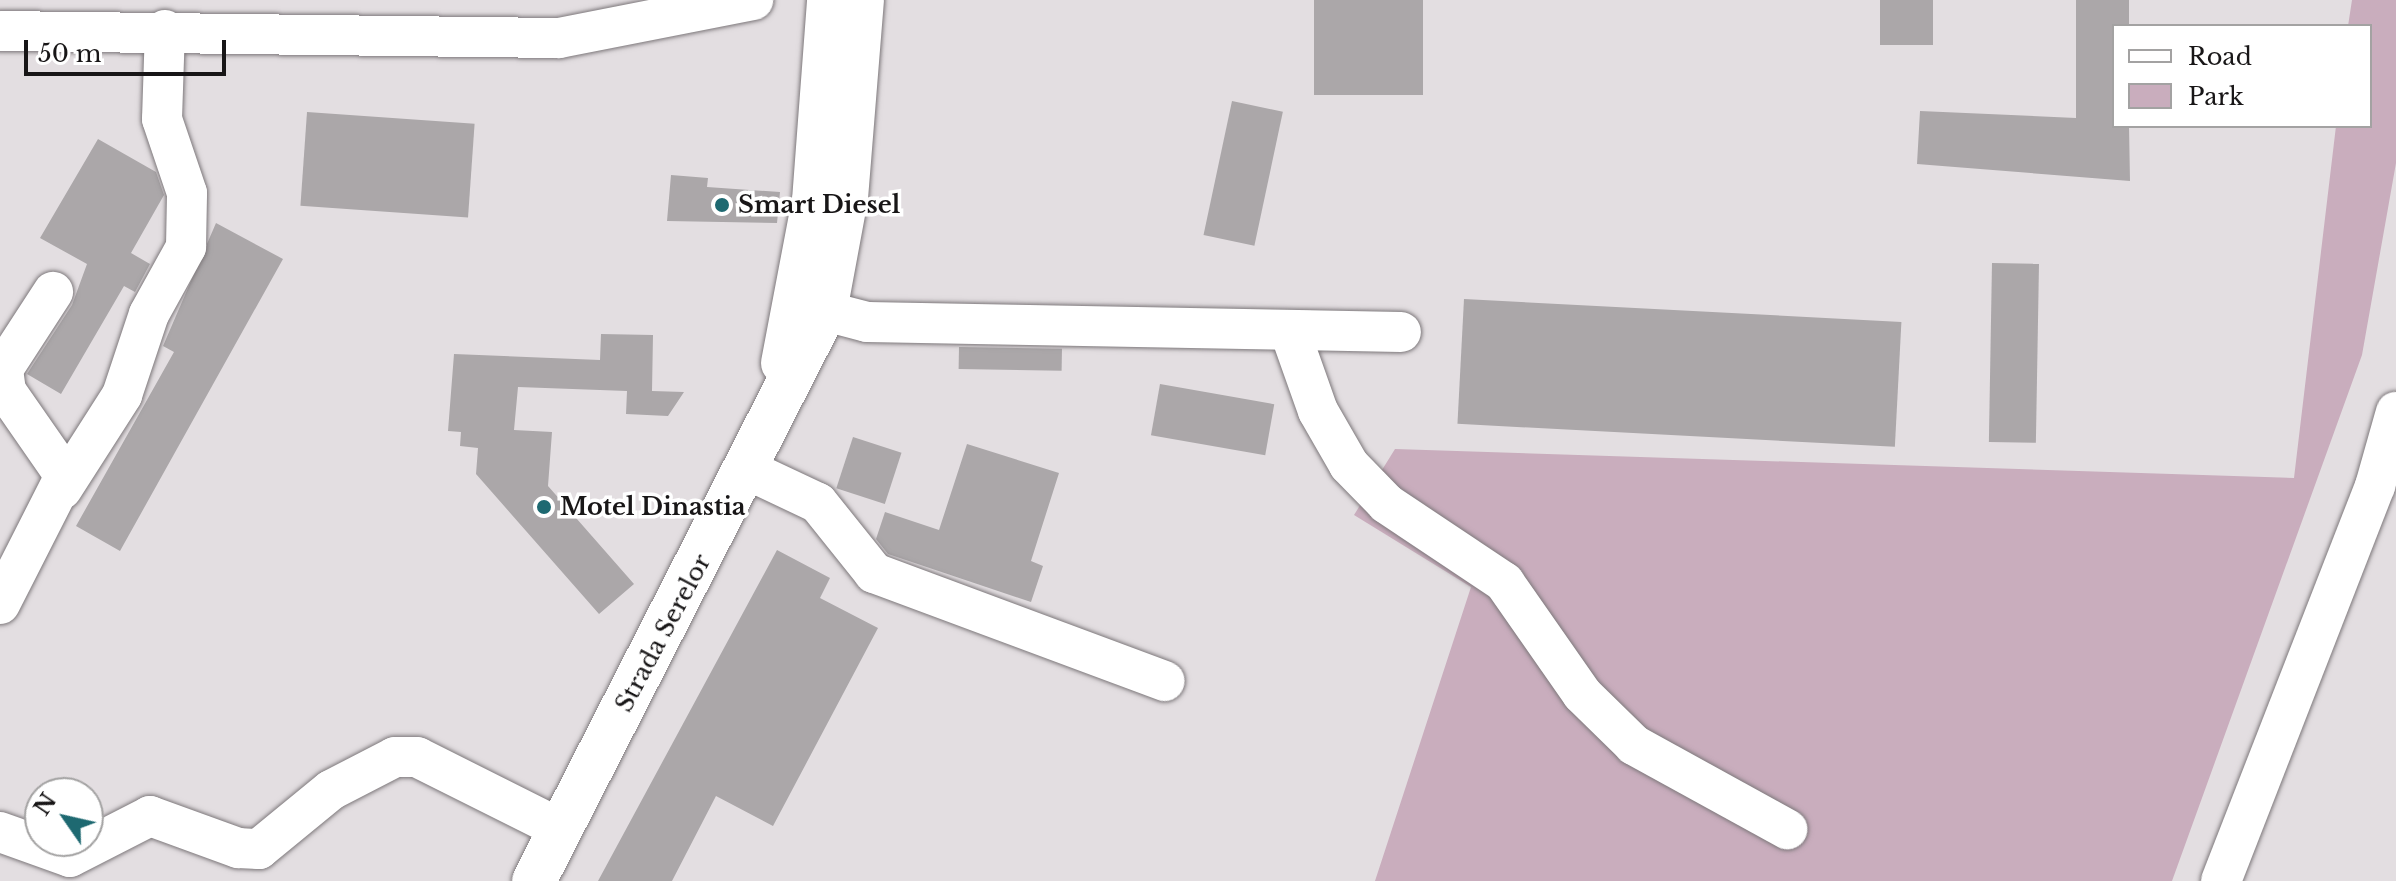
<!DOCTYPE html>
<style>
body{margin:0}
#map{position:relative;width:2396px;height:881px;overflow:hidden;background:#e3dee1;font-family:"Libre Baskerville",serif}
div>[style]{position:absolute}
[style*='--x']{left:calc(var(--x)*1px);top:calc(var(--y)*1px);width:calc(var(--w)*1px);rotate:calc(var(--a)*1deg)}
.green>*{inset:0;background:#c9adbd}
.building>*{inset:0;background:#aba7a9;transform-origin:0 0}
.roads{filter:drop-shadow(0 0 2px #7d787b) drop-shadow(0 0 2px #7d787b)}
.minor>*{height:40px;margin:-20px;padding:0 20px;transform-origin:20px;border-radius:20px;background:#fff}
.highway>*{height:44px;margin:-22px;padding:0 22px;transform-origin:22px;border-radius:22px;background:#fff}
.dots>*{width:22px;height:22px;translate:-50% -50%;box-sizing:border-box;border:4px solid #fff;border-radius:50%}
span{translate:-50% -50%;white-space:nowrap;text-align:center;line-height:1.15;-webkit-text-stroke:7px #fff;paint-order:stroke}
.poi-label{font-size:24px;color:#181617;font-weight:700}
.left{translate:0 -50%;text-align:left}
.street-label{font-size:24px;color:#181617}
.legend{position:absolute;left:2112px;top:24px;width:260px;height:104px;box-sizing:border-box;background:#fff;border:2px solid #a3a2a2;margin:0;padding:10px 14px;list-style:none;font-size:24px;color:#181617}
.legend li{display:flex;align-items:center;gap:16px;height:40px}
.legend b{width:40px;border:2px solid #a3a2a2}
.north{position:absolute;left:24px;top:777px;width:80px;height:80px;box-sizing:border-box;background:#fff;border:2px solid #a3a2a2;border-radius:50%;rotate:304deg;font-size:22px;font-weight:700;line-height:32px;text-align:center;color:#181617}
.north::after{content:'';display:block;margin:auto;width:28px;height:36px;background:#1e6971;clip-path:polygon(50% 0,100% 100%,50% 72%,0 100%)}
.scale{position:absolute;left:24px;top:40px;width:202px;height:36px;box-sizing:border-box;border:4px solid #181617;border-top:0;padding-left:10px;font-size:24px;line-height:28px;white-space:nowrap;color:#181617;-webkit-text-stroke:6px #fff;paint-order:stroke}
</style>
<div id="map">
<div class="green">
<i style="clip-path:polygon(2352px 0,2396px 0,2396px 163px,2362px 355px,2172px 881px,1375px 881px,1471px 587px,1354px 515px,1395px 449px,2294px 478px,2336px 126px,2370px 126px,2370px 26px,2348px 26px)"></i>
</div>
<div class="building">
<i style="left:1314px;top:0;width:109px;height:95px"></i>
<i style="left:1880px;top:0;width:53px;height:45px"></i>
<i style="clip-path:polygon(2076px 0,2129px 0,2129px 26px,2114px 26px,2114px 126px,2129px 126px,2130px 181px,1917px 164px,1920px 111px,2076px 118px)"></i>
<i style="left:1232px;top:101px;width:52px;height:137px;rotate:12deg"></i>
<i style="left:307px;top:112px;width:168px;height:94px;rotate:4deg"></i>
<i style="clip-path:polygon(98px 139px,156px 172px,164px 195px,131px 253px,150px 264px,135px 292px,124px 286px,61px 394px,27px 374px,72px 305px,87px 264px,40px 238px)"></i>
<i style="clip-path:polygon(671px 175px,708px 178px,707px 187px,780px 192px,777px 223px,667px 221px)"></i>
<i style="clip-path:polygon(216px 223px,283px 259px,120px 551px,76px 526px,174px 352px,163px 346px)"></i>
<i style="left:1992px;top:263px;width:47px;height:179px;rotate:1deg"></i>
<i style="left:1464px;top:299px;width:438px;height:125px;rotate:3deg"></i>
<i style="clip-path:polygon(601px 334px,653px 335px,652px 391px,684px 392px,668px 416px,626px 414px,627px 391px,518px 387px,514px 430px,552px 432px,548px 486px,634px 584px,599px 614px,476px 474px,478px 448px,460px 446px,461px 432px,448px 431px,454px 354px,600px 360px)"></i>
<i style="left:959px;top:347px;width:103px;height:22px;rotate:1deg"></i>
<i style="left:1160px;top:384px;width:116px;height:52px;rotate:10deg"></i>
<i style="left:853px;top:437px;width:51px;height:54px;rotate:18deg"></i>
<i style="clip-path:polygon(967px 444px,1059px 473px,1031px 561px,1043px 566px,1031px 602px,888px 554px,876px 539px,885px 512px,939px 530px)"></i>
<i style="clip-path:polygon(777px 550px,830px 578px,820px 598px,878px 628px,773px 826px,716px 796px,672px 881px,598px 881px)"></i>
</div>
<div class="roads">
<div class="minor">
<i style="--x:0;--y:31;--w:559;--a:0.72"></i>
<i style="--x:559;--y:38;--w:198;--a:-11.1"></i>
<i style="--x:825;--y:311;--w:43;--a:14.7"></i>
<i style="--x:867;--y:322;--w:534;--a:1.07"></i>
<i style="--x:1290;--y:332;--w:84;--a:70.5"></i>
<i style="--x:1318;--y:411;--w:62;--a:60.1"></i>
<i style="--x:1349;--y:465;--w:54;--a:45.7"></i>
<i style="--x:1387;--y:504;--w:141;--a:33.7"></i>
<i style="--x:1504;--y:582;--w:136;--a:55.1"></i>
<i style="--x:1582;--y:694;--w:73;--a:44.4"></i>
<i style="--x:1634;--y:745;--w:175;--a:28.8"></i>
<i style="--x:748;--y:470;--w:77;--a:25.2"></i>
<i style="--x:818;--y:503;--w:90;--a:51.3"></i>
<i style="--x:874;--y:573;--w:310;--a:20.4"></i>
<i style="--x:62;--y:489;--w:112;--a:-57.4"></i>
<i style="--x:122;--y:395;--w:85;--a:-71.6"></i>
<i style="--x:149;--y:314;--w:77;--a:-61.1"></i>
<i style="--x:186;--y:247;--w:54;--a:-88.9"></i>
<i style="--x:187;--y:193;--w:78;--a:-108.7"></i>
<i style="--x:162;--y:119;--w:89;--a:-88.1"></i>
<i style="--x:0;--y:604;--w:144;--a:-63.1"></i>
<i style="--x:65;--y:476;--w:103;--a:-124.8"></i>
<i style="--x:6;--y:391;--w:22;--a:-98"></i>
<i style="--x:3;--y:369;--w:92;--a:-57"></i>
<i style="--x:0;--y:832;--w:74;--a:19.7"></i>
<i style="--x:70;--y:857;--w:90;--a:-27.1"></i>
<i style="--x:150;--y:816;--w:94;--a:20"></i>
<i style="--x:238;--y:848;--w:21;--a:3"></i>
<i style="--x:259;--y:849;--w:93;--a:-39.3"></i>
<i style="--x:331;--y:790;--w:72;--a:-27.3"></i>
<i style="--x:395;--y:757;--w:22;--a:0"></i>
<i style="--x:417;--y:757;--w:161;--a:26.6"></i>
<i style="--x:2221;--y:881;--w:424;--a:-68.7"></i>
<i style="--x:2375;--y:486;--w:77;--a:-74.2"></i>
</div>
<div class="highway">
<i style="--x:783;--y:363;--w:165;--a:-79.2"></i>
<i style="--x:814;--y:201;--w:202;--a:-85.7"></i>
<i style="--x:534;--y:881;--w:640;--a:-62.95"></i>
<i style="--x:825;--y:311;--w:115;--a:-79.5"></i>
<i style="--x:846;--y:198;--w:199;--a:-85.4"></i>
</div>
</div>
<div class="dots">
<i style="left:722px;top:205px;background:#1e6971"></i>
<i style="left:544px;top:507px;background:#1e6971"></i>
</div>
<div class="poi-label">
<span class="left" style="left:738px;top:205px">Smart Diesel</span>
<span class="left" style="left:560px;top:507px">Motel Dinastia</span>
</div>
<div class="street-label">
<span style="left:663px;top:633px;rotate:-62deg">Strada Serelor</span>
</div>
<ul class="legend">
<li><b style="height:10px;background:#fff"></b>Road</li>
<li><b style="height:22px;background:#c9adbd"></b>Park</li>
</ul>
<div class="north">N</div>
<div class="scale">50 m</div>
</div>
